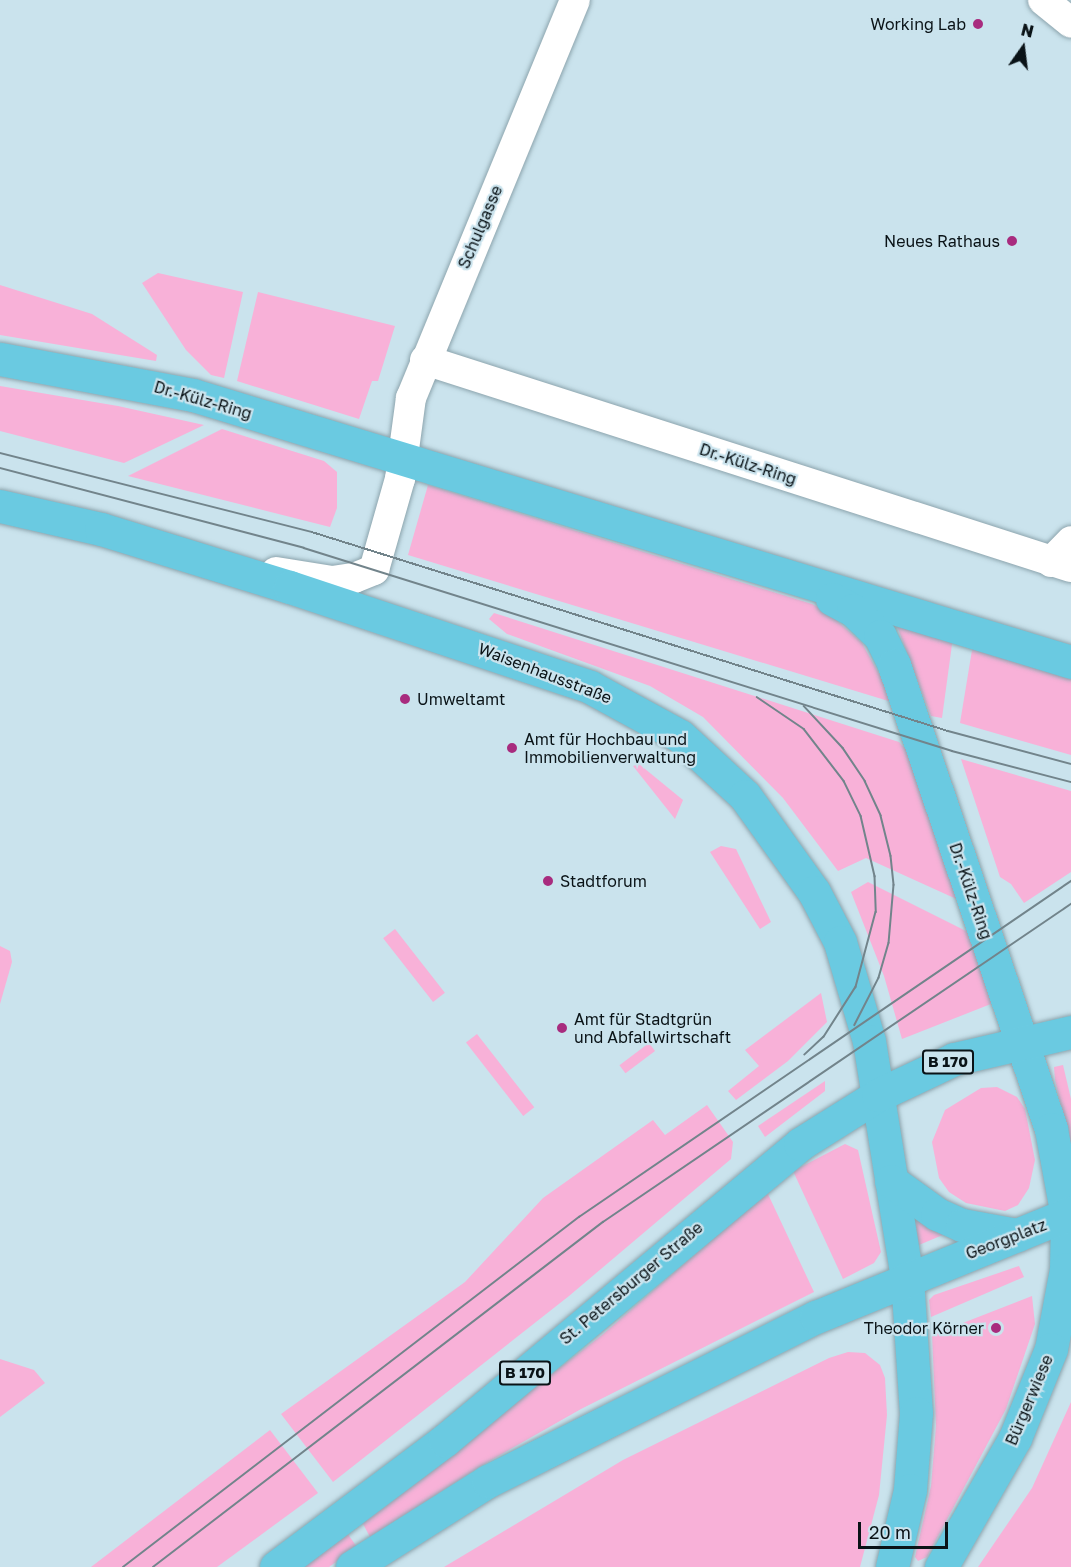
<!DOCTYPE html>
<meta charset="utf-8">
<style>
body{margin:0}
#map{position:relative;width:1071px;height:1567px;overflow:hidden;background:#cae3ed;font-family:"Golos Text",sans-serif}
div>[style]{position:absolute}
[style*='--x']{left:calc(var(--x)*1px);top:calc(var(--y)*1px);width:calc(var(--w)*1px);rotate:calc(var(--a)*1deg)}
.green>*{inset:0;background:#f8b1d8;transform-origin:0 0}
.roads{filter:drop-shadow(0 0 2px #8ca4ad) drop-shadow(0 0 2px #8ca4ad)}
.minor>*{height:30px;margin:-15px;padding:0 15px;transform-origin:15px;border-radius:15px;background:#fff}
.major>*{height:33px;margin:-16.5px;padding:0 16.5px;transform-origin:16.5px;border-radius:16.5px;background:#6acae1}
.tram>*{height:1.5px;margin:-0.75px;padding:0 0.75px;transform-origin:0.75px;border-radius:0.75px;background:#72848b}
.dots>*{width:16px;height:16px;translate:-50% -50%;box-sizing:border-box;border:3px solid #cae3ed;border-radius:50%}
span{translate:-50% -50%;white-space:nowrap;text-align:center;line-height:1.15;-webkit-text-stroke:4.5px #cae3ed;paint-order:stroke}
.shield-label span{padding:2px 4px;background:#cae3ed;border:2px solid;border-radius:4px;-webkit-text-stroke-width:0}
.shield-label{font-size:15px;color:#0a1317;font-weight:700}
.poi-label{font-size:16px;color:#0a1317}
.right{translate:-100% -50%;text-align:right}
.left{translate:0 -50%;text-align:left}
.street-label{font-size:16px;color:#0a1317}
.north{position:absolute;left:993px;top:18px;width:60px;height:60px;-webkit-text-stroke:4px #cae3ed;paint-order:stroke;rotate:14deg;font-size:16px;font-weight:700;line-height:24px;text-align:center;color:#0a1317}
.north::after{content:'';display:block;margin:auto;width:21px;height:27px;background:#0a1317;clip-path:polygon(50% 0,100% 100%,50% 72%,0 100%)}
.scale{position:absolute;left:858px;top:1522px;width:90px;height:27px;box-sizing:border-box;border:3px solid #0a1317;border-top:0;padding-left:8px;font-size:18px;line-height:21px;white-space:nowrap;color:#0a1317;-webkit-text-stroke:4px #cae3ed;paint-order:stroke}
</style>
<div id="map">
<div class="green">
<i style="clip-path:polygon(158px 273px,243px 292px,224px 378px,211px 375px,186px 350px,142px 283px)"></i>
<i style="clip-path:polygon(0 285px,92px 314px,157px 355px,156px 361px,0 335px)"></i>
<i style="clip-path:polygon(258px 292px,395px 326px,378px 381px,372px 381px,359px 419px,237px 381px)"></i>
<i style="clip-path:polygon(0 386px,118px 406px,204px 425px,124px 463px,0 431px)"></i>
<i style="clip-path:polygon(222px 429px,324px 461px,337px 472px,337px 508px,330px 527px,128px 476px)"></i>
<i style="clip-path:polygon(428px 485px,812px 604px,827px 612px,862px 643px,895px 703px,408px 555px)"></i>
<i style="clip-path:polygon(494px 613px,899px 742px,909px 753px,963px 902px,866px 858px,838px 871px,783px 798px,703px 717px,650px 686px,507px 634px,489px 619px)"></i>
<i style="clip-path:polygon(897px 626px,953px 637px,942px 718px,931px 716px)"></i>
<i style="clip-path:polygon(973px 644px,1071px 675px,1071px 755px,960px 723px)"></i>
<i style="clip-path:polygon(961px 759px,1071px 791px,1071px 872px,1024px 903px,1011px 884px,1000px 877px)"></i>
<i style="clip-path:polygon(639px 764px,683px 800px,675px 819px,633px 766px)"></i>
<i style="clip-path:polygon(721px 846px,736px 849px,771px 922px,760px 929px,710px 852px)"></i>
<i style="clip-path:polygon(868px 882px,972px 934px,996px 1002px,902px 1039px,884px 976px,851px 892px)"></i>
<i style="left:395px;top:929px;width:81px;height:15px;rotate:52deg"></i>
<i style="clip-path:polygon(0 946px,10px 951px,12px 962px,0 1004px)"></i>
<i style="clip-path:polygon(821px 993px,827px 1022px,788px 1061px,736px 1100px,728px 1091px,759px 1066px,745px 1050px)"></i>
<i style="left:477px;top:1034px;width:93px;height:14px;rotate:52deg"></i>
<i style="left:649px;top:1043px;width:10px;height:37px;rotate:53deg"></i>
<i style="clip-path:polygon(1063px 1065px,1071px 1099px,1071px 1148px,1055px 1080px,1054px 1067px)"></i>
<i style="clip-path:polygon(825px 1081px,825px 1091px,765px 1137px,758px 1126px)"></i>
<i style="clip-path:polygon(997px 1087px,1017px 1097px,1025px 1109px,1035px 1160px,1029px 1188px,1018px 1205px,1005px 1211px,966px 1203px,949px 1192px,939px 1178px,932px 1142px,945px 1110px,981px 1088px)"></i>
<i style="clip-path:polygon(707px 1105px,733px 1142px,731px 1159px,569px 1296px,333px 1482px,281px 1414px,465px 1282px,543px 1198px,653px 1120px,665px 1135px)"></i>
<i style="clip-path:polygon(845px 1144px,858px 1150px,881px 1252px,874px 1263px,843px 1279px,793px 1171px)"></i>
<i style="clip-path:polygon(767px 1192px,814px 1292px,581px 1409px,481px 1466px,370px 1537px,362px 1522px,602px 1335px)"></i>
<i style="clip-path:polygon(912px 1212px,945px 1234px,919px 1245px)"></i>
<i style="clip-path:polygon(1019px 1266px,1024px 1277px,931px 1317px,929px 1300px,934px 1295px)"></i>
<i style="clip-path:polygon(1032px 1296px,1035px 1324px,1006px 1409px,927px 1557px,918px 1561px,915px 1557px,931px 1486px,936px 1426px,932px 1335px)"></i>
<i style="clip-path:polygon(848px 1352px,865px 1353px,880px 1365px,885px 1378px,887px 1415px,879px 1495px,860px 1567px,444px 1567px,623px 1460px,829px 1358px)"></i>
<i style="clip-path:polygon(0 1359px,34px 1370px,45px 1383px,0 1417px)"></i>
<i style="clip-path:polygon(1071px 1402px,1071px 1567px,978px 1567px,1032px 1488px)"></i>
<i style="clip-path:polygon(270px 1430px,318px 1493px,217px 1567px,91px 1567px)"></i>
<i style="clip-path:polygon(347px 1533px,357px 1547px,329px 1567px,301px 1567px)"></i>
</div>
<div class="roads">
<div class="minor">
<i style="--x:1043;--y:0;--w:36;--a:39"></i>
<i style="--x:425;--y:360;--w:678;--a:17.77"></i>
<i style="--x:1051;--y:562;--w:29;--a:-46"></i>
<i style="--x:276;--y:572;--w:57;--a:9.1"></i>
<i style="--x:332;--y:581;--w:22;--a:-8"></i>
<i style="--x:354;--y:578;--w:22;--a:-22"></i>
<i style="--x:374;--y:570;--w:95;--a:-74.1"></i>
<i style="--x:400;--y:479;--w:82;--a:-82.3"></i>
<i style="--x:411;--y:398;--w:430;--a:-67.6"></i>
</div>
<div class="major">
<i style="--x:0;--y:359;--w:196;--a:10.6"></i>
<i style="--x:193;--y:395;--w:918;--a:16.91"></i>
<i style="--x:0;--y:506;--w:104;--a:12.8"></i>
<i style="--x:101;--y:529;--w:198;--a:17.1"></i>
<i style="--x:290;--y:587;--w:316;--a:18.4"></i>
<i style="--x:590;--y:687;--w:102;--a:28.6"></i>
<i style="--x:680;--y:736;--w:88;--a:42.7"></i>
<i style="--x:745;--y:796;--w:118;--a:54.3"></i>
<i style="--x:814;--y:892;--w:56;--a:62.5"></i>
<i style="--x:840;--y:942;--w:103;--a:73.7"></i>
<i style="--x:869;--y:1041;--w:240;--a:80.9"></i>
<i style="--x:907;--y:1278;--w:135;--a:86.2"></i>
<i style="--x:916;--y:1413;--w:77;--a:94.5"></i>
<i style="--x:910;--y:1490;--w:79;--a:103.2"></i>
<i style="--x:832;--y:599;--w:24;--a:28"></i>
<i style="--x:853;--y:610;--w:37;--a:44"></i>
<i style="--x:880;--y:636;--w:32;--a:64"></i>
<i style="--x:894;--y:665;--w:490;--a:71.3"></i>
<i style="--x:1051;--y:1129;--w:88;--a:79.6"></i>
<i style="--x:1067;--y:1216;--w:53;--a:91.1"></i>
<i style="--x:1066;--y:1269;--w:81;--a:100.6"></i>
<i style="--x:1051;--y:1349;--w:96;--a:112"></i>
<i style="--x:1015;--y:1438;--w:149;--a:119.8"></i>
<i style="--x:891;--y:1181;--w:57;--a:35.7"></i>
<i style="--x:937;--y:1214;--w:27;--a:24"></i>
<i style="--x:962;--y:1225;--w:56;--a:10.3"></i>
<i style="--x:276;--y:1567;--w:211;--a:-36.9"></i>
<i style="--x:445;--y:1440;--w:462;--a:-39.8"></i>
<i style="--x:800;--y:1144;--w:92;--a:-32.1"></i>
<i style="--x:878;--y:1095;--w:84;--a:-25.3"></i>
<i style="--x:954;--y:1059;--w:120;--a:-13"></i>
<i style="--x:352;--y:1567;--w:161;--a:-32.3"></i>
<i style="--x:488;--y:1481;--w:367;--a:-26.6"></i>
<i style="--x:816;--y:1317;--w:275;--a:-22.2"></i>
</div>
</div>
<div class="tram">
<i style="--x:0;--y:453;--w:322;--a:14.2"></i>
<i style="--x:312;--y:532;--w:666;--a:17.37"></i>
<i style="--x:948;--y:731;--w:127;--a:15"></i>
<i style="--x:0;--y:468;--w:314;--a:14.7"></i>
<i style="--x:304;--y:548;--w:679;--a:17.39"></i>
<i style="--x:952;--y:751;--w:123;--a:14.6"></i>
<i style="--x:757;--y:697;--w:57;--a:34.2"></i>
<i style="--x:804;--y:729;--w:66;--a:52.4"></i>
<i style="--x:844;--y:781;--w:39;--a:64"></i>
<i style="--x:861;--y:816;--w:62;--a:76.9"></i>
<i style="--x:875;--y:876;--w:36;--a:88"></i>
<i style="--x:876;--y:912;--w:78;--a:104.9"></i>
<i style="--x:856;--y:987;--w:59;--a:122.6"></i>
<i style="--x:824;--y:1037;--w:26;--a:137"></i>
<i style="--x:804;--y:706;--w:57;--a:47.1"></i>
<i style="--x:843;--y:748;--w:40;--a:56"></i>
<i style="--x:865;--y:781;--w:38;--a:65"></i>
<i style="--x:881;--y:816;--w:41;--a:76"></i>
<i style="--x:891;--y:856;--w:29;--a:84"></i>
<i style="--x:894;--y:885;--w:58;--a:94.9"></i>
<i style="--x:889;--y:943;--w:36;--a:106"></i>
<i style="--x:879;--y:978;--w:53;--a:117.1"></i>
<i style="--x:123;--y:1567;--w:575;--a:-37.51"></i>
<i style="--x:579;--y:1217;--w:596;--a:-34.33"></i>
<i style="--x:153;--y:1567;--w:567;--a:-37.48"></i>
<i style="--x:603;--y:1222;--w:566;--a:-34.2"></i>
</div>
<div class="dots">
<i style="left:978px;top:24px;background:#a82b7e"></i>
<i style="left:1012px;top:241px;background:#a82b7e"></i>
<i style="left:405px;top:699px;background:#a82b7e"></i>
<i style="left:512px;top:748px;background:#a82b7e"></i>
<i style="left:548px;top:881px;background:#a82b7e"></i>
<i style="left:562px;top:1028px;background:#a82b7e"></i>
<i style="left:996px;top:1328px;background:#a82b7e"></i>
</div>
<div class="shield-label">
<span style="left:948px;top:1062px">B 170</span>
<span style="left:525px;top:1373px">B 170</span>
</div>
<div class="poi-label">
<span class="right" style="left:966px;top:24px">Working Lab</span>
<span class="right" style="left:1000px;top:241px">Neues Rathaus</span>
<span class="left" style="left:417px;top:699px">Umweltamt</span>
<span class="left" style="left:524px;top:748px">Amt für Hochbau und<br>Immobilienverwaltung</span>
<span class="left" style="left:560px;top:881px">Stadtforum</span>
<span class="left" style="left:574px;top:1028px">Amt für Stadtgrün<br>und Abfallwirtschaft</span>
<span class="right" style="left:984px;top:1328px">Theodor Körner</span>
</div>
<div class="street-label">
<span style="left:480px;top:227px;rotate:-67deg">Schulgasse</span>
<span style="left:203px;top:400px;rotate:16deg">Dr.-Külz-Ring</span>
<span style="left:748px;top:464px;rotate:18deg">Dr.-Külz-Ring</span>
<span style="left:545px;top:673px;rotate:21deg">Waisenhausstraße</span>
<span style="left:971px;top:891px;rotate:71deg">Dr.-Külz-Ring</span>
<span style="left:1006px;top:1239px;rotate:-21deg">Georgplatz</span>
<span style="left:631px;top:1283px;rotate:-40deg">St. Petersburger Straße</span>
<span style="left:1029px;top:1400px;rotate:-67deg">Bürgerwiese</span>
</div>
<div class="north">N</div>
<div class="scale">20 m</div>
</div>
